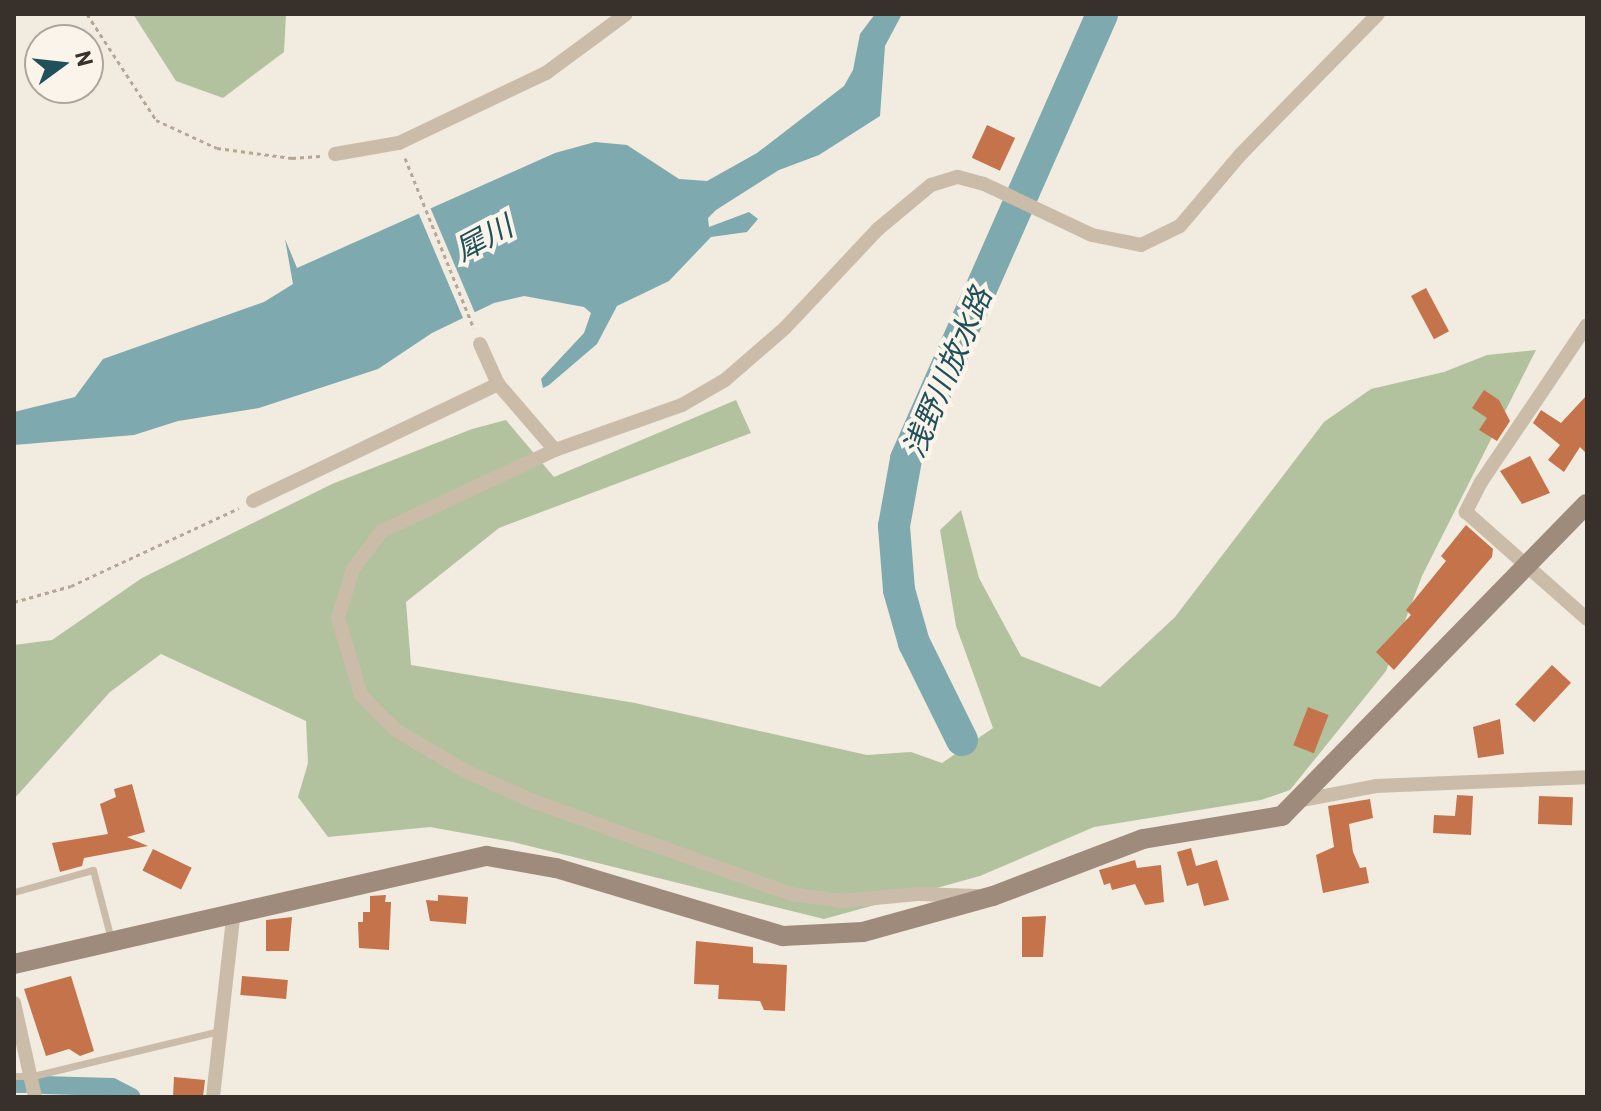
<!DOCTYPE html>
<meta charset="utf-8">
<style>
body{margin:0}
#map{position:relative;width:1601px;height:1111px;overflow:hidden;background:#f2ebdf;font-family:Barlow,"Noto Sans JP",sans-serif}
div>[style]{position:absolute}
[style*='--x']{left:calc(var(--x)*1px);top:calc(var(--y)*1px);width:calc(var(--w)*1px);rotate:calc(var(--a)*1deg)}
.green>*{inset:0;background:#b3c29e}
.water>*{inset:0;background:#7ea9af}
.pier>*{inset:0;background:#f2ebdf;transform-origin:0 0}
.canal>*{height:18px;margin:-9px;padding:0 9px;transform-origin:9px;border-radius:9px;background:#7ea9af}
.river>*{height:32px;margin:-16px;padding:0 16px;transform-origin:16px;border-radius:16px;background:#7ea9af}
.building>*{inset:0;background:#c4734b;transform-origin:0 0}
.path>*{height:3px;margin-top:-1.5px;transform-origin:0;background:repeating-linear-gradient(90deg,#b6a694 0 4px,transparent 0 8px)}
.lane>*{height:7px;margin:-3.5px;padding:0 3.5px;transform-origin:3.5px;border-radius:3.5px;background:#cbbcaa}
.street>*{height:14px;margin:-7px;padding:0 7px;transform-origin:7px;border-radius:7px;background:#cbbcaa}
.secondary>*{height:20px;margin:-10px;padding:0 10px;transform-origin:10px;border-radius:10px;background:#9e8b7c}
span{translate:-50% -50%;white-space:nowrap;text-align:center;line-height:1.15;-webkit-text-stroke:8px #faf4eb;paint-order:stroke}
.water-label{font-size:30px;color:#205059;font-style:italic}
.frame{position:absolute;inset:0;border:16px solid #38302a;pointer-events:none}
.north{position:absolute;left:24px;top:24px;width:80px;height:80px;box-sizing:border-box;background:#faf4eb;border:2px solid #aca69e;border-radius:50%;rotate:75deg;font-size:22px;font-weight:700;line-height:32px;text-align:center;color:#38302a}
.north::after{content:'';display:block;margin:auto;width:28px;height:36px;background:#205059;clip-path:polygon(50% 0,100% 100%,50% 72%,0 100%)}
</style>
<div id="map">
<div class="green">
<i style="clip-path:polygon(133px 14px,286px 14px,284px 52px,223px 98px,176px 81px)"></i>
<i style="clip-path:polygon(1536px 350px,1422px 576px,1386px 671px,1290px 790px,1261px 800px,1094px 827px,980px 876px,824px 919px,513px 842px,430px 827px,328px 837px,298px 797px,308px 763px,306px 721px,161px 654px,110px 692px,14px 799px,14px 645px,52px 640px,142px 578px,332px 484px,472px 429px,506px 420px,554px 477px,736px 400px,751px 433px,499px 528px,406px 602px,411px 665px,635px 703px,867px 755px,911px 752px,942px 763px,993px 728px,956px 626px,940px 530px,961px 510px,979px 578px,1021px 656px,1100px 687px,1175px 617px,1324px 422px,1371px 389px,1444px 372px,1487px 355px)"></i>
</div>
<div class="water">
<i style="clip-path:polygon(875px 14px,902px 14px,885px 46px,880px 116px,819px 155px,779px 170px,716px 210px,708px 218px,709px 227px,749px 212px,758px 219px,747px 232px,711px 237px,669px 281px,617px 306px,597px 344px,549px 385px,543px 388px,541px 379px,584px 333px,591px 313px,584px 307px,524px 296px,494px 303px,432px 333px,378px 369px,259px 408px,178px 421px,134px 435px,14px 445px,14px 412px,75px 397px,103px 359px,264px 302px,293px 284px,285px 239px,297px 268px,555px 153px,595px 142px,627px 145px,679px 179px,707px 181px,757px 153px,844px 86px,853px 70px,860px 34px)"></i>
</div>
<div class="pier">
<i style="left:430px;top:207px;width:120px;height:13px;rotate:67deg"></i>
</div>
<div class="canal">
<i style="--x:14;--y:1084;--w:11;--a:0"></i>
<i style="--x:42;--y:1085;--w:70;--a:1.6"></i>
<i style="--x:112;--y:1087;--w:22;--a:27"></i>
</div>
<div class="river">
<i style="--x:962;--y:740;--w:108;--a:-116.3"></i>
<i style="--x:914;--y:643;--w:55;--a:-105.8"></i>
<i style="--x:899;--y:590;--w:64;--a:-94.5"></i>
<i style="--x:894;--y:526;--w:68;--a:-79.8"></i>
<i style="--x:906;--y:459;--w:486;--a:-66.2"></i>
</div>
<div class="building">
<i style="left:987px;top:125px;width:31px;height:36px;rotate:25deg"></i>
<i style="left:1426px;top:288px;width:49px;height:17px;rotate:62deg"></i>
<i style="clip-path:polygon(1484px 390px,1499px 400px,1510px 421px,1497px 441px,1479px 430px,1487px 418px,1472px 408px)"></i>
<i style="clip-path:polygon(1587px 395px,1587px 454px,1580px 447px,1564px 472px,1548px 460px,1560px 445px,1533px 423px,1541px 410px,1561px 423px)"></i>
<i style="clip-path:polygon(1530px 456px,1550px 493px,1522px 504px,1500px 471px)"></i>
<i style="clip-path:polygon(1466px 525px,1493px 549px,1492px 557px,1394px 670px,1376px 652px,1411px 615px,1406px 610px,1446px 561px,1441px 556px)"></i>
<i style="left:1552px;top:665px;width:26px;height:54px;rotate:43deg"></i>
<i style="left:1308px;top:707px;width:22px;height:41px;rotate:21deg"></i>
<i style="clip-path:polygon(1500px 719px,1504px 754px,1478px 758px,1473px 727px)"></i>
<i style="clip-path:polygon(132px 784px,145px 832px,127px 837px,148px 846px,84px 858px,82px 866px,60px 872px,52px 843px,108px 834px,100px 804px,116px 797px,114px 789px)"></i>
<i style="clip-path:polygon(1457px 795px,1473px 796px,1471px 835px,1433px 833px,1434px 815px,1455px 816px)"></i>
<i style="left:1539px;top:796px;width:34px;height:28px;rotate:2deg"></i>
<i style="clip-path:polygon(1370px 799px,1373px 818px,1349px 824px,1353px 852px,1360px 868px,1366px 867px,1369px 883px,1323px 893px,1316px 855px,1334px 847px,1328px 806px)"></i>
<i style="clip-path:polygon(1191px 848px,1196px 866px,1217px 860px,1229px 900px,1204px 906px,1198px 883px,1187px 886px,1177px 852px)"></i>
<i style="left:153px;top:849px;width:43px;height:24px;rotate:26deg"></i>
<i style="clip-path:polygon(1135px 860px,1137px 868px,1161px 865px,1164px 902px,1145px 905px,1135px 884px,1112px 890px,1110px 883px,1104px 885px,1099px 870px)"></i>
<i style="clip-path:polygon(386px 895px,385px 902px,391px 902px,389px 950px,359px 948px,358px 922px,363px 922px,363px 912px,370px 912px,370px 896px)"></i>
<i style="clip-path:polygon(438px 895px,468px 897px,466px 924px,430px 921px,426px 900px,438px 901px)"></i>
<i style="clip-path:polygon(1046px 916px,1043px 957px,1022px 957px,1022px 917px)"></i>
<i style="clip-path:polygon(292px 917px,289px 951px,266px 951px,266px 920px)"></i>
<i style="clip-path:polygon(696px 941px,753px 947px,753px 963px,787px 965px,785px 1011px,764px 1010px,760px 1001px,718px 999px,719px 985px,694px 984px)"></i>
<i style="clip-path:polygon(71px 976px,94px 1051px,80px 1056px,69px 1049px,46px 1056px,24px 989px)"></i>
<i style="left:242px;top:976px;width:46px;height:19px;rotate:5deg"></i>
<i style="clip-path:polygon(174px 1077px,205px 1080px,203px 1097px,173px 1097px)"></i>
</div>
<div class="path">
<i style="--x:87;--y:14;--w:126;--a:56.9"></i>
<i style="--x:156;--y:120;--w:67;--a:24.7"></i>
<i style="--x:217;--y:148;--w:76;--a:7.6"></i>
<i style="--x:292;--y:158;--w:28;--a:-4"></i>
<i style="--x:405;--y:158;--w:184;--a:68"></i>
<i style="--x:14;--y:602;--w:59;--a:-15.7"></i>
<i style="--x:71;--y:586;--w:185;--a:-24.9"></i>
</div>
<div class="lane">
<i style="--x:14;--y:892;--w:82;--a:-15.6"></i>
<i style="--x:93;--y:870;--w:71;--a:75.4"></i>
<i style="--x:14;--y:1076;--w:19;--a:0"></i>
<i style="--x:33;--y:1076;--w:191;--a:-13.6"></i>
</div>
<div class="street">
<i style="--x:335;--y:154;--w:65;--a:-9.8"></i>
<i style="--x:399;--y:143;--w:163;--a:-25.5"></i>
<i style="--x:546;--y:73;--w:99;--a:-36.4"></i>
<i style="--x:1587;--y:325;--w:189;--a:124"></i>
<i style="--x:1481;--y:482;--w:34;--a:117"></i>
<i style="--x:1466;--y:512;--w:162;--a:41.5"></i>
<i style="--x:480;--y:344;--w:44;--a:65.8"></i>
<i style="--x:498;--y:384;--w:87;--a:49.2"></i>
<i style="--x:253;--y:501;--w:272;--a:-25.5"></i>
<i style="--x:1303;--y:800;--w:74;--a:-10.9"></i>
<i style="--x:1376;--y:786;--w:211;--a:-2.4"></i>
<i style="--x:976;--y:896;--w:58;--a:-178"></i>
<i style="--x:918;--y:894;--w:76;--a:174.7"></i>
<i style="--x:842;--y:901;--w:51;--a:-172.2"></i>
<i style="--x:791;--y:894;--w:272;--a:-160.2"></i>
<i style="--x:535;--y:802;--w:77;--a:-156.1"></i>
<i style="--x:465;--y:771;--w:80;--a:-149.3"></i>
<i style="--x:396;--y:730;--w:49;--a:-135"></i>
<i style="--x:361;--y:695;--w:80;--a:-106.6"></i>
<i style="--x:338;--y:618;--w:51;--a:-73"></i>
<i style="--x:353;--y:569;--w:48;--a:-52.7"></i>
<i style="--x:382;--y:531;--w:191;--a:-25.1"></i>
<i style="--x:555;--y:450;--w:135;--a:-19.5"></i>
<i style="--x:682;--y:405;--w:50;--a:-30.2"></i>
<i style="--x:725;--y:380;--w:79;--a:-40.9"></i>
<i style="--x:785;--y:328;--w:136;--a:-46.8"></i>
<i style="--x:878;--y:229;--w:69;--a:-39.7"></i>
<i style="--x:931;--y:185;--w:28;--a:-17"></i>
<i style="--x:958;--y:177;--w:27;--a:15"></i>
<i style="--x:984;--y:184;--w:119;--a:25.3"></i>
<i style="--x:1092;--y:235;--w:50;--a:11.5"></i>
<i style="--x:1141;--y:245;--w:43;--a:-26"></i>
<i style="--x:1180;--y:226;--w:93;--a:-49.8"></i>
<i style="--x:1240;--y:155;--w:197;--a:-45.6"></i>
<i style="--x:14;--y:1003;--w:96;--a:77.4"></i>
<i style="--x:213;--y:1097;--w:187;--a:-83.6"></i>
</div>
<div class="secondary">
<i style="--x:14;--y:964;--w:485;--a:-12.9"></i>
<i style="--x:487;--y:856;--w:70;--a:9.9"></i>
<i style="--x:556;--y:868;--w:237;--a:16.7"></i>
<i style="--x:783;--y:936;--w:80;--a:-2.9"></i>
<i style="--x:863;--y:932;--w:135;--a:-15.5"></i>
<i style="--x:993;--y:896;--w:160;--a:-20.8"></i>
<i style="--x:1143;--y:839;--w:141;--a:-9.4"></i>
<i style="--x:1282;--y:816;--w:436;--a:-45.7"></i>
</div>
<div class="water-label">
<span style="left:483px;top:237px;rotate:-28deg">犀川</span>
<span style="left:946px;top:372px;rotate:-67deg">浅野川放水路</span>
</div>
<div class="frame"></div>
<div class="north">N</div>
</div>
